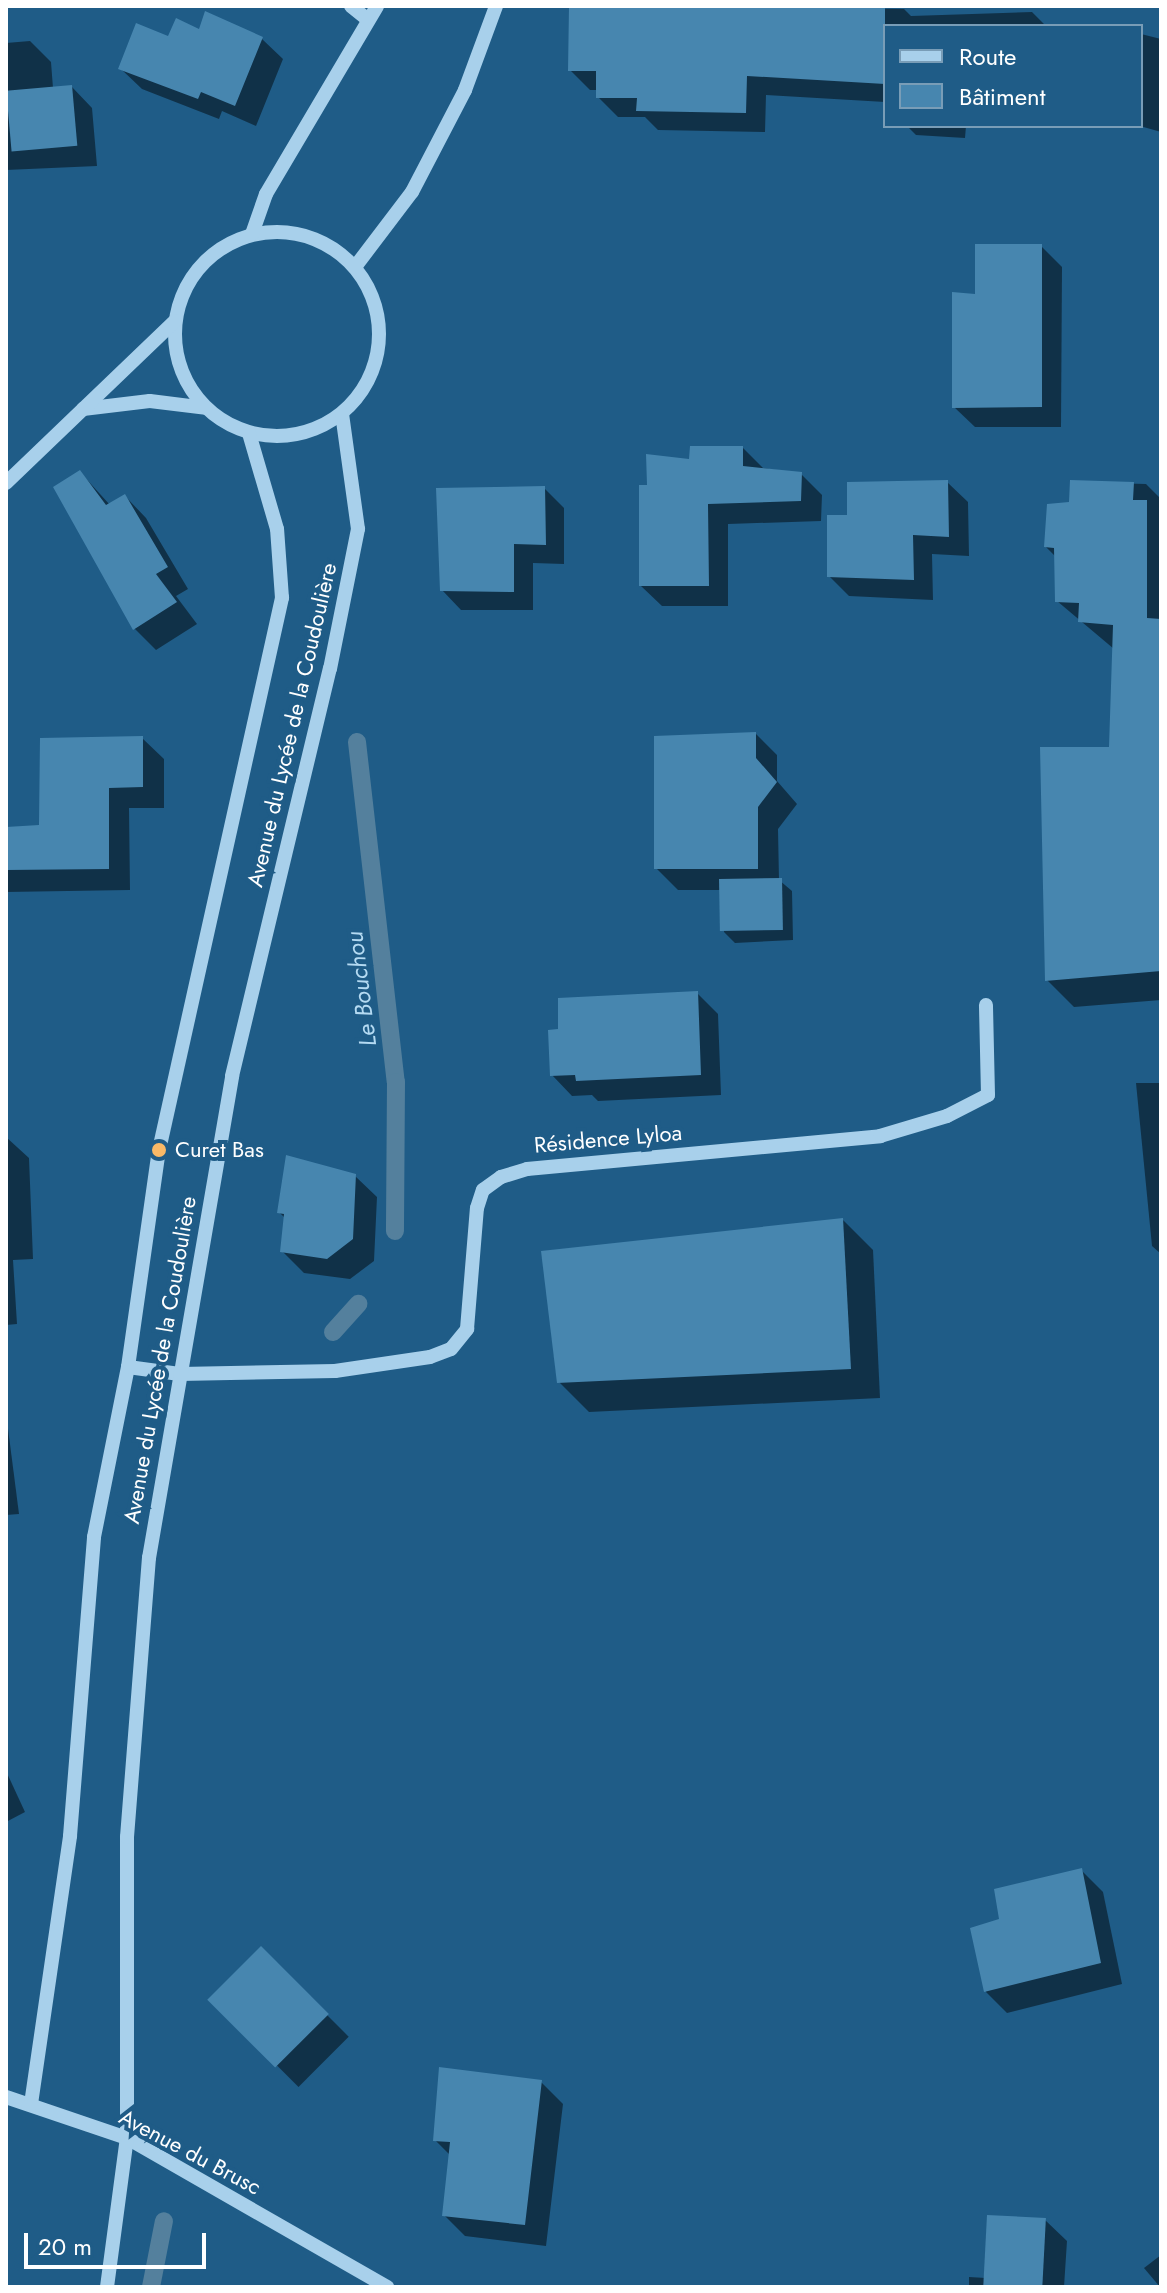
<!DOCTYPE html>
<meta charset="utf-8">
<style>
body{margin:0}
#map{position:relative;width:1167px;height:2293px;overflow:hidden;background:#1f5c87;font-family:Jost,sans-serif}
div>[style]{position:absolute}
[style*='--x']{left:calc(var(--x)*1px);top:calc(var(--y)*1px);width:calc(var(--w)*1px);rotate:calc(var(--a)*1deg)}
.shadow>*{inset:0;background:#0007;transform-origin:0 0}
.stream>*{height:18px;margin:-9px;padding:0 9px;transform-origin:9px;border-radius:9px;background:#54809d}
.building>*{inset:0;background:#4786af;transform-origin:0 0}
.minor>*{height:14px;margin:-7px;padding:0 7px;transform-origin:7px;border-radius:7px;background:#a8d0eb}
.minor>.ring{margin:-7px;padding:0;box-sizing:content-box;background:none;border:14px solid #a8d0eb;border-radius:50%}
.dots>*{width:22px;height:22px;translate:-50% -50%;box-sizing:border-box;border:4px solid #1f5c87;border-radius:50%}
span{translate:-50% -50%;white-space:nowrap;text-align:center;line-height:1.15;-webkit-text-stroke:8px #1f5c87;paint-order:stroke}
.street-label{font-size:22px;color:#fff}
.poi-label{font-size:22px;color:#fff}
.left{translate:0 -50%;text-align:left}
.water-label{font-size:24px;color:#b4daf2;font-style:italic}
.frame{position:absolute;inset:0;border:8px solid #fff;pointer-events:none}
.legend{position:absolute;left:883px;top:24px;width:260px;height:104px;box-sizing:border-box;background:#1f5c87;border:2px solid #799db7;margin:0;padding:10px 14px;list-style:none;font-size:24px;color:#fff}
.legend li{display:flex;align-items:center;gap:16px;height:40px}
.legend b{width:40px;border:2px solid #799db7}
.scale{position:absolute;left:24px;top:2233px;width:182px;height:36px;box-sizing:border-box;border:4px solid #fff;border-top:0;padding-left:10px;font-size:24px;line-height:28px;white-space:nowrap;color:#fff;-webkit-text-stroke:6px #1f5c87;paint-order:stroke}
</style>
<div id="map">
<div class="shadow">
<i style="clip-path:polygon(571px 6px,904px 9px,911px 16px,1032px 12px,1046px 26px,885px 26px,885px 102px,766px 95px,765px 132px,658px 130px,645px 117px,618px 117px,598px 97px,598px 90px,590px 90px,570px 70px)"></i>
<i style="clip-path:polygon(200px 32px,262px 39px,283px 59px,256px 126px,222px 111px,219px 119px,142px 89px,121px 69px,169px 39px)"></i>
<i style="clip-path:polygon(1141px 34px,1161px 39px,1161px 132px,1140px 126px)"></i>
<i style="clip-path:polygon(30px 41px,51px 62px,53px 88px,72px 87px,92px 108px,97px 166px,6px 170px,6px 43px)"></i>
<i style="clip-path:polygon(907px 126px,966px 126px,965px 138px,916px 135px)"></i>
<i style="clip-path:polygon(1041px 246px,1062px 267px,1061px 427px,975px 427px,954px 407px,977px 296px)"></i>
<i style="clip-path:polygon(743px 448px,763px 468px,801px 474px,822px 495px,821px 521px,728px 524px,728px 606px,662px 606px,641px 586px,649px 487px,691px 461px)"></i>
<i style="clip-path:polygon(80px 472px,110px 505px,125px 496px,146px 518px,188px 589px,176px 596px,197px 624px,156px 650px,135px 629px)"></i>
<i style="clip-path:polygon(947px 482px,968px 502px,969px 556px,932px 554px,933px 600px,849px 596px,829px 576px,849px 517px)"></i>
<i style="clip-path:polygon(1072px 482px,1146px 484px,1161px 499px,1161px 1000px,1074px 1007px,1047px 980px,1111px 749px,1114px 649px,1057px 601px,1056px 557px,1046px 547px,1071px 504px)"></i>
<i style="clip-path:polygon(544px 488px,564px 508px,564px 564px,533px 563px,533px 610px,461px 610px,442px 590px)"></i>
<i style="clip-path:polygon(756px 734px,777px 755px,777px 781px,797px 804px,778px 829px,779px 880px,792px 891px,793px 940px,735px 943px,724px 932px,722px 890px,678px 890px,656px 868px)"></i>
<i style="clip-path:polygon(142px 738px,164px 759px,164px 808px,129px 808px,130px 890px,6px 892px,6px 829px,41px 827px)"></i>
<i style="clip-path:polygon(697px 993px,718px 1014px,721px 1095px,598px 1101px,592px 1095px,572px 1096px,552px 1075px)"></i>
<i style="clip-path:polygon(1136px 1083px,1161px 1083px,1161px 1254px,1152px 1246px)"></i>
<i style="clip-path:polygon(6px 1137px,29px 1158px,33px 1259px,13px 1260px,17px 1324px,6px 1325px)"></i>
<i style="clip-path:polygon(287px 1158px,355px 1176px,377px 1197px,374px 1261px,350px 1279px,304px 1273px,282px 1251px,286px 1219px,279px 1212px)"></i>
<i style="clip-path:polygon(843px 1220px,873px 1250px,880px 1398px,589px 1412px,559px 1382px)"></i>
<i style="clip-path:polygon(6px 1413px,19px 1514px,6px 1515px)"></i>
<i style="clip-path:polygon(6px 1771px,25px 1812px,6px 1822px)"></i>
<i style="clip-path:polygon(1081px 1870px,1103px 1892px,1122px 1984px,1007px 2013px,986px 1992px,1001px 1921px)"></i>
<i style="left:261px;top:1949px;width:124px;height:71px;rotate:45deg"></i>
<i style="clip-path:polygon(541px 2082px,563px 2104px,546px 2246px,465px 2236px,444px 2215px,450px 2155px,436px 2141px)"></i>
<i style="clip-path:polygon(1045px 2220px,1067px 2241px,1064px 2287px,969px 2287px,969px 2277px,986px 2278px)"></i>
<i style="clip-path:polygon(1161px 2255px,1161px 2287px,1160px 2287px,1144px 2268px)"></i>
</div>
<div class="stream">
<i style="--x:357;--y:742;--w:342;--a:83.5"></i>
<i style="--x:396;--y:1082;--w:149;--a:90.4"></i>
<i style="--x:333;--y:1332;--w:38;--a:-48"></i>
<i style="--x:151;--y:2287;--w:67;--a:-78.9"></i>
</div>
<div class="building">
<i style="clip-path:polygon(569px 6px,885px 6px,885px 84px,747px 76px,746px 113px,636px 111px,637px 98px,596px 98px,596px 71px,568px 71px)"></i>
<i style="clip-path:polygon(205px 11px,263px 37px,235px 106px,201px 92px,198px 99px,118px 69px,136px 23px,168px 36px,176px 18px,199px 29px)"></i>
<i style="left:72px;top:85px;width:61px;height:66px;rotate:85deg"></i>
<i style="clip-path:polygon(975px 244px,1042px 244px,1042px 407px,952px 408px,952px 292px,975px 294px)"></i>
<i style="clip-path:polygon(690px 446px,743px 446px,743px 466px,802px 472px,801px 501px,708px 504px,709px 586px,639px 586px,639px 485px,647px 485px,646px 454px,689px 459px)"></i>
<i style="clip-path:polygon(80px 470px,106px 505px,125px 494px,168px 567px,156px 574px,177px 602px,133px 630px,53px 487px)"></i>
<i style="clip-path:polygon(948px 480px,949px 537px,913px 535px,914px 580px,827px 577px,827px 515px,847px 515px,847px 482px)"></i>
<i style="clip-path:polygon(1070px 480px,1134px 482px,1133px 500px,1147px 500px,1147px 618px,1161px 619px,1161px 971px,1045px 981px,1040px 747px,1109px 747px,1113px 625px,1078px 622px,1079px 603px,1055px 602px,1054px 548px,1044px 547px,1047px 504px,1069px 502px)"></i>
<i style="clip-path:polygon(545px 486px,546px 545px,514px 544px,514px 592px,440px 591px,436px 488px)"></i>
<i style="clip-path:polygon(756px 732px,756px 758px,777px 782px,758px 807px,758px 869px,654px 869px,654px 736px)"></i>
<i style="clip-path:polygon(143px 736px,143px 787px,109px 788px,109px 869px,6px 870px,6px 827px,39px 825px,40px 738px)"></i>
<i style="left:782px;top:878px;width:52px;height:63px;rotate:89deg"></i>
<i style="clip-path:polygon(698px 991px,701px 1075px,576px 1081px,575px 1075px,550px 1076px,548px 1030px,558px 1029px,558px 998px)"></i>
<i style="clip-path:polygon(286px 1155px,356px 1174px,353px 1239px,327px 1259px,280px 1252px,284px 1214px,277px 1213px)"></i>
<i style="clip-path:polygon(843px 1218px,851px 1369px,557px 1383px,541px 1251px)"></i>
<i style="clip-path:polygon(1082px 1868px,1101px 1963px,984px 1992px,970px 1928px,999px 1919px,994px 1889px)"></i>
<i style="left:261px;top:1946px;width:96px;height:76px;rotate:45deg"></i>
<i style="clip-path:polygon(439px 2067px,542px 2080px,525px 2225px,442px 2216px,450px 2142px,433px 2141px)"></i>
<i style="left:987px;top:2215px;width:59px;height:72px;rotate:3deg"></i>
</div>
<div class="minor">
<i style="--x:351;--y:6;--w:22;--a:39"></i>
<i class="ring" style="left:175px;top:232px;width:190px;height:190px"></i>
<i style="--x:252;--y:234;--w:42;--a:-70.7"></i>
<i style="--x:266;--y:194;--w:218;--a:-59.4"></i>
<i style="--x:355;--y:267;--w:94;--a:-52.8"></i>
<i style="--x:412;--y:192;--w:115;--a:-62.5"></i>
<i style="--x:465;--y:90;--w:90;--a:-69.7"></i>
<i style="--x:83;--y:409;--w:67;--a:-6.8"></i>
<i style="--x:150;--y:401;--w:56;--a:7.1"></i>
<i style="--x:6;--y:483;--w:234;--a:-43.8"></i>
<i style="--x:128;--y:1367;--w:52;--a:7.7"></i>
<i style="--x:180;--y:1374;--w:155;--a:-1.1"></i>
<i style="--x:335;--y:1371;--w:96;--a:-8.4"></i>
<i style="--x:430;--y:1357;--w:22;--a:-21"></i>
<i style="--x:451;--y:1349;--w:26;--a:-51"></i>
<i style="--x:467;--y:1329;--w:121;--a:-85.3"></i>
<i style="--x:477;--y:1208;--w:19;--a:-72"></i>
<i style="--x:483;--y:1190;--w:22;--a:-36"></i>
<i style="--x:501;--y:1177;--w:27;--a:-17"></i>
<i style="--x:527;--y:1169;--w:355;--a:-5.3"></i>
<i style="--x:880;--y:1136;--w:70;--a:-16.6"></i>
<i style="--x:947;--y:1116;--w:46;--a:-27.1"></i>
<i style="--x:988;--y:1095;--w:90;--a:-91.3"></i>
<i style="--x:6;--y:2097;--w:128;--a:18.7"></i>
<i style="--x:127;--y:2138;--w:300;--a:29.8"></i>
<i style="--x:31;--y:2104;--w:271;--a:-81.7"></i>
<i style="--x:70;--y:1836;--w:300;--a:-85.4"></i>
<i style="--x:94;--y:1537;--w:173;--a:-78.7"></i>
<i style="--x:128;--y:1367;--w:219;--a:-81.9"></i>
<i style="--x:159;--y:1150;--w:566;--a:-77.44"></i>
<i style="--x:282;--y:598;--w:69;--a:-94.1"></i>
<i style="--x:277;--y:529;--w:100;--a:-106.3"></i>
<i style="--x:107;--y:2287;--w:150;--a:-82.4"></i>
<i style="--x:127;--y:2138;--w:301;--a:-90"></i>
<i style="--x:127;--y:1837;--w:280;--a:-85.5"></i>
<i style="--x:149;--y:1558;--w:489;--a:-80.2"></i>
<i style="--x:232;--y:1076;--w:419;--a:-76.5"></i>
<i style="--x:330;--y:669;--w:143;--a:-78.7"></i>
<i style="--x:358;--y:529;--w:116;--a:-97.9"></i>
</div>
<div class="dots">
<i style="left:159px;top:1150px;background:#f9b967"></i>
</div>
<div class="street-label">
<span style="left:292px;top:725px;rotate:-77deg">Avenue du Lycée de la Coudoulière</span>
<span style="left:608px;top:1139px;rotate:-5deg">Résidence Lyloa</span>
<span style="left:160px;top:1360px;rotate:-80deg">Avenue du Lycée de la Coudoulière</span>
<span style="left:190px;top:2152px;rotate:28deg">Avenue du Brusc</span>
</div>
<div class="poi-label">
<span class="left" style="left:175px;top:1150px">Curet Bas</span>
</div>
<div class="water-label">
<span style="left:361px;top:989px;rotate:-97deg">Le Bouchou</span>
</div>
<div class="frame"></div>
<ul class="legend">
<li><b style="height:10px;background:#a8d0eb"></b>Route</li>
<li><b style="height:22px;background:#4786af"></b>Bâtiment</li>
</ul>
<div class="scale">20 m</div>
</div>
